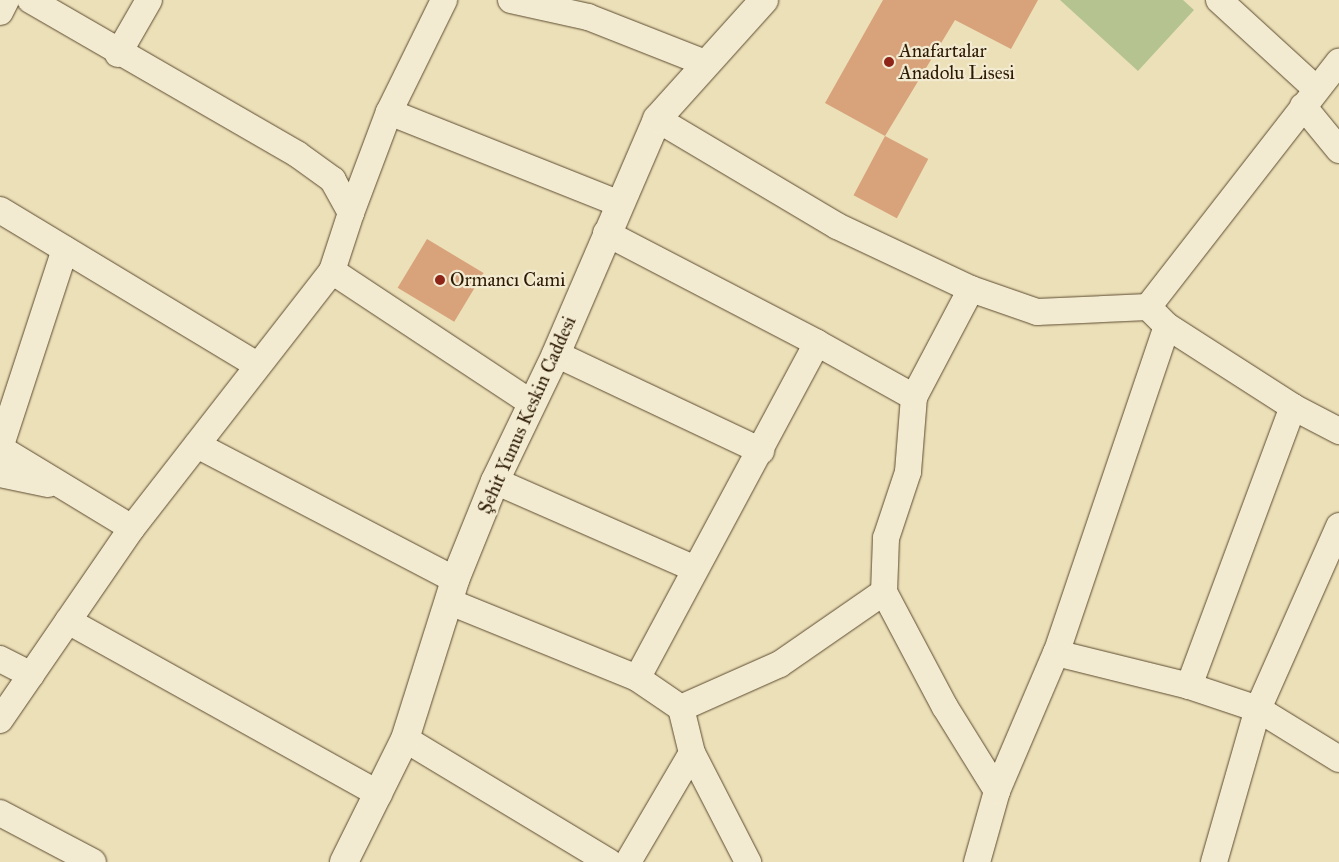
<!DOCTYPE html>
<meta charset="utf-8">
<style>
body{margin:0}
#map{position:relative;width:1339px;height:862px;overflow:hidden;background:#ece0b8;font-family:"IM FELL Great Primer",serif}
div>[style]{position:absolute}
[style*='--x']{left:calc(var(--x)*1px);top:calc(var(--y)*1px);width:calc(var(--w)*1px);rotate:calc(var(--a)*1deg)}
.green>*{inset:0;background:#b5c390}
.building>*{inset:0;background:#d8a27a;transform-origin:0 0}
.roads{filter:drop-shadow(0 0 1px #5c4b30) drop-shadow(0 0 1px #5c4b30)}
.minor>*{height:26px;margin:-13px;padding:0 13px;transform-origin:13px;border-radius:13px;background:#f3ebd1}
.tertiary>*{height:28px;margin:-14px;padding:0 14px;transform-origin:14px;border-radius:14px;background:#f3ebd1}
.dots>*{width:14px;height:14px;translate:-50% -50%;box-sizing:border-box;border:2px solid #f3ebd1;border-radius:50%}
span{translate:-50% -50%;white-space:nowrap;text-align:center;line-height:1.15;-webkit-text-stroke:4.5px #f3ebd1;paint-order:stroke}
.poi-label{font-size:19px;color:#2c1903}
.left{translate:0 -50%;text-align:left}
.street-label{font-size:19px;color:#2c1903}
</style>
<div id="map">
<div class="green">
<i style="clip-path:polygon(1060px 0,1183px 0,1194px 10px,1138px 71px)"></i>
</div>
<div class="building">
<i style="clip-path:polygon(883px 0,1038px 0,1011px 49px,955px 20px,885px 136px,825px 103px)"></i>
<i style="left:885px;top:136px;width:49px;height:67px;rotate:28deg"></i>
<i style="left:427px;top:239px;width:66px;height:57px;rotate:31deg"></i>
</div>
<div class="roads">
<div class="minor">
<i style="--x:511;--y:0;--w:79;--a:12.4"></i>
<i style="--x:588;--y:17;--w:126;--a:21.5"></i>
<i style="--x:1219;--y:0;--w:132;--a:42.5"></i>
<i style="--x:0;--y:12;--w:13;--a:-63"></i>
<i style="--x:118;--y:54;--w:62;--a:-60.1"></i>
<i style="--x:1303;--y:106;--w:57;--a:50.7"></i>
<i style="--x:389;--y:112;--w:246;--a:21.7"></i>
<i style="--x:657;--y:119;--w:209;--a:30.7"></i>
<i style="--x:837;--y:226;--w:148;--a:25.2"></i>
<i style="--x:971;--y:289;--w:70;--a:19.2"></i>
<i style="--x:1037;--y:312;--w:111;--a:-2.6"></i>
<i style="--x:1148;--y:307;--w:27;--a:45"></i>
<i style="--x:1167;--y:326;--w:150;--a:32.7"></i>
<i style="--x:1293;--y:407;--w:52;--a:27.6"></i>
<i style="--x:0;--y:210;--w:300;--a:31.1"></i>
<i style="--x:351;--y:213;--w:108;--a:-69.4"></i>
<i style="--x:389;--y:112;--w:125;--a:-63.8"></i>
<i style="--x:606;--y:233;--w:238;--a:27.5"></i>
<i style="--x:817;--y:343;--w:380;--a:118.2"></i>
<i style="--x:332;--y:271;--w:237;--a:33.5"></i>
<i style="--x:971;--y:289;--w:122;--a:117.8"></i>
<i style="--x:914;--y:397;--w:75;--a:94.6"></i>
<i style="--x:908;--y:472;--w:70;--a:108.4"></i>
<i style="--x:886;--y:538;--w:54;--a:92.1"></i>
<i style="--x:884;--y:592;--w:130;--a:62.1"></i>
<i style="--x:945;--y:707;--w:99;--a:58.2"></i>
<i style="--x:997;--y:791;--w:74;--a:105.7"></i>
<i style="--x:1148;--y:307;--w:311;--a:-52.1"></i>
<i style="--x:1167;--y:326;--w:345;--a:108.7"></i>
<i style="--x:1056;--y:653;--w:137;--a:13.9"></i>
<i style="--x:1189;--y:686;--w:73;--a:18.4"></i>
<i style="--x:1258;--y:709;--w:95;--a:31.7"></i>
<i style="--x:817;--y:343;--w:111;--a:29.1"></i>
<i style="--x:556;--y:354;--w:227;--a:25.3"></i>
<i style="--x:197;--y:445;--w:291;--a:27.6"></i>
<i style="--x:0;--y:448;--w:209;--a:-71.9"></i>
<i style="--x:0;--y:448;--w:154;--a:31.2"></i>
<i style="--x:0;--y:474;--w:49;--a:11.8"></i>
<i style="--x:495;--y:481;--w:216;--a:23.7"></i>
<i style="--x:450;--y:602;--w:202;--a:22.1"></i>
<i style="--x:637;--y:678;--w:53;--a:34.3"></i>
<i style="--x:681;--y:708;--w:46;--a:76.3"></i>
<i style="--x:692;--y:753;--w:123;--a:62.8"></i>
<i style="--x:68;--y:621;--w:356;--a:29.1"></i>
<i style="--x:0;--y:659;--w:35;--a:27"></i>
<i style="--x:1189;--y:686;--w:298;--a:-69.6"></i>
<i style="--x:681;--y:708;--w:108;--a:-24"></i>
<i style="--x:780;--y:664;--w:126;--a:-34.7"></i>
<i style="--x:0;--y:720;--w:233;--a:-55.5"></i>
<i style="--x:132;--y:528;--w:326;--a:-52.1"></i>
<i style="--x:332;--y:271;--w:61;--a:-71.9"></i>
<i style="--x:351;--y:213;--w:38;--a:-119"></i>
<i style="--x:333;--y:180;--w:44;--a:-144.2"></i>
<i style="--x:297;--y:154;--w:308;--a:-150"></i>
<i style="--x:405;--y:739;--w:238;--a:31.1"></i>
<i style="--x:997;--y:791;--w:150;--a:-66.9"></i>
<i style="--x:0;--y:813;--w:105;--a:27.8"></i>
<i style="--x:628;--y:862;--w:126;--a:-59.6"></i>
<i style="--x:1214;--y:862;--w:159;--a:-74"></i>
<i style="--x:1258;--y:709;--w:200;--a:-66.1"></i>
</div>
<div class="tertiary">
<i style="--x:344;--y:862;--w:137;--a:-63.6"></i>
<i style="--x:405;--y:739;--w:167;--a:-72.5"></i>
<i style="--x:455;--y:580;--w:107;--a:-68"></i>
<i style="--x:495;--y:481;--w:141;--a:-64.3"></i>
<i style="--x:556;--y:354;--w:256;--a:-66.7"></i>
<i style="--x:657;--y:119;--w:160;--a:-48"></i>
</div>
</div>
<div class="dots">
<i style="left:889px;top:62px;background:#8f2418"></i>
<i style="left:440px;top:280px;background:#8f2418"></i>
</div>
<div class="poi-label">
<span class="left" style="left:899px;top:62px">Anafartalar<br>Anadolu Lisesi</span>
<span class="left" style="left:450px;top:280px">Ormancı Cami</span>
</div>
<div class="street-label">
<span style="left:527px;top:415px;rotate:-66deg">Şehit Yunus Keskin Caddesi</span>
</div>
</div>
